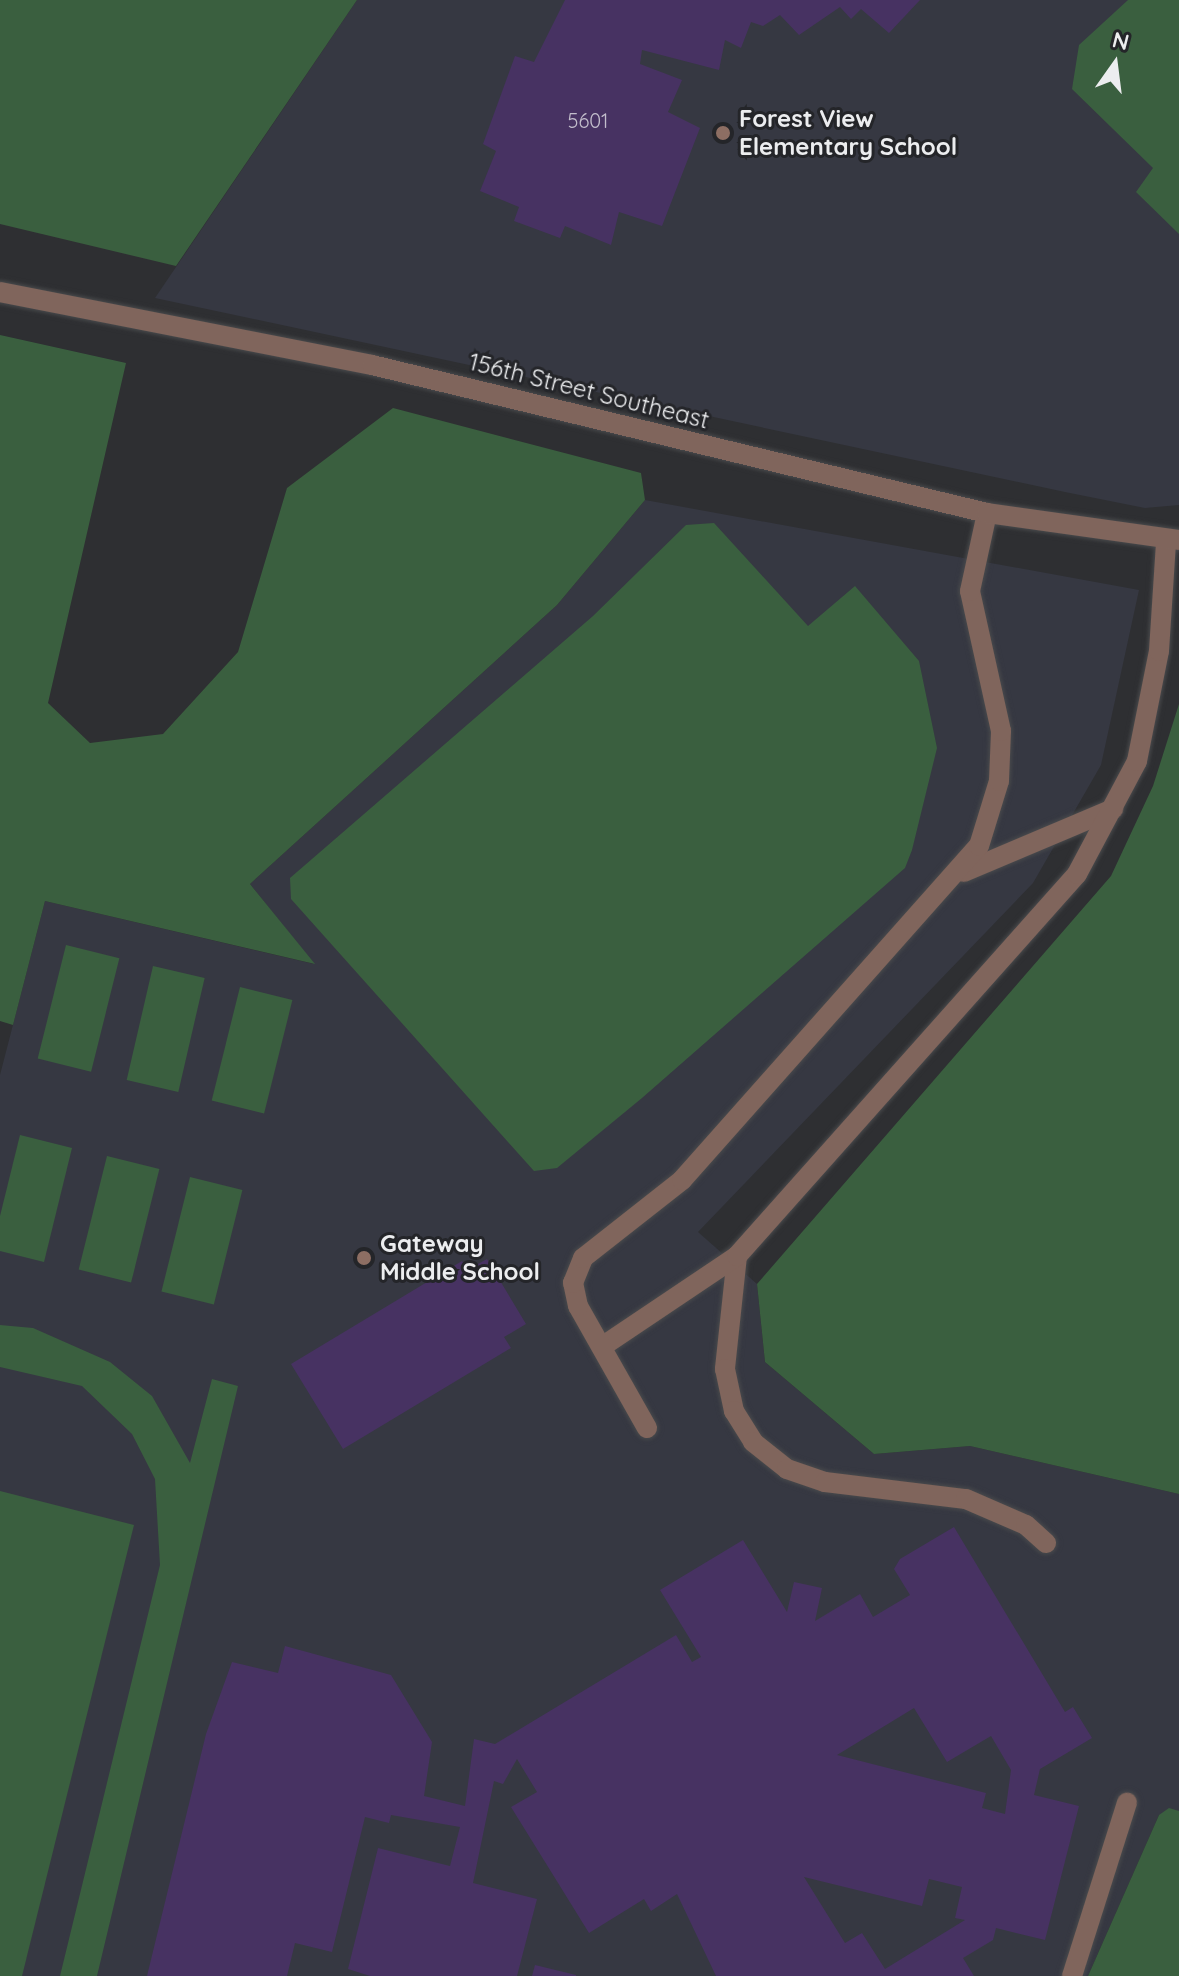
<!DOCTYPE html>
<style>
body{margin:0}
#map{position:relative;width:1179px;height:1976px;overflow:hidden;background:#2e2f32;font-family:Quicksand,sans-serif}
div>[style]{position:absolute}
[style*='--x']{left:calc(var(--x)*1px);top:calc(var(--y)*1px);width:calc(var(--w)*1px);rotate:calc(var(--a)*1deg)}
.built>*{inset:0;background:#363842}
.green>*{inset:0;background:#3a5f3f;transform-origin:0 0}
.building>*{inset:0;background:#473262}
.roads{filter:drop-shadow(0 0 2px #494a4c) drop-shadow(0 0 2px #494a4c)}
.service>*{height:20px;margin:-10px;padding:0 10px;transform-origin:10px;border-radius:10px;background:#80655c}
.minor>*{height:20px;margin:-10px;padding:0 10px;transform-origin:10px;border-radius:10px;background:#80655c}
.tertiary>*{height:20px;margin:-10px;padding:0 10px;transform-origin:10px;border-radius:10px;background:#80655c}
.dots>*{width:22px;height:22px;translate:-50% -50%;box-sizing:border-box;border:4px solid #242529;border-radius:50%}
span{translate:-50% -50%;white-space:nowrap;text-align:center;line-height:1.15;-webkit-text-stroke:6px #242529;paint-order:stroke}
.number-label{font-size:20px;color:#c3becc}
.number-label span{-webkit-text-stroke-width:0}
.poi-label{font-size:24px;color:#ecedef;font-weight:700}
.left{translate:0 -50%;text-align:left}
.street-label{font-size:24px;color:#ecedef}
.north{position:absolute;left:1075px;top:24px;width:80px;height:80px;-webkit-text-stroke:6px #242529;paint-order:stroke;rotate:14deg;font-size:22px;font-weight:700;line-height:32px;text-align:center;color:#ecedef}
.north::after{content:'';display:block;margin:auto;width:28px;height:36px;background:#ecedef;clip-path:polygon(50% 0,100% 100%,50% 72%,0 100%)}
</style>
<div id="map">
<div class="built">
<i style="clip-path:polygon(357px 0,1179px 0,1179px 505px,1145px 508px,1065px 492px,155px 298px)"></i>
<i style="clip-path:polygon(645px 500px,1139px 590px,1101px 765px,1033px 883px,698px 1232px,757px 1284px,765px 1362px,874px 1454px,970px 1446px,1179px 1494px,1179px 1811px,1159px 1815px,1088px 1976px,0 1976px,0 1075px,45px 901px,314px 964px,250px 884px,557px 605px)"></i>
</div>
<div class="green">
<i style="clip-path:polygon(0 0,357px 0,176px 266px,0 224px)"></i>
<i style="clip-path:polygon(1128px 0,1179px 0,1179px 234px,1136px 192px,1153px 168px,1072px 89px,1079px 45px)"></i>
<i style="clip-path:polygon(0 335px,126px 363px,48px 703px,90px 743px,163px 734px,238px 652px,287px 488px,393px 408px,641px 473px,645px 500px,557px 605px,250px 884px,315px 964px,45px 901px,13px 1025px,0 1021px)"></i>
<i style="clip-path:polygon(714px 523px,808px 626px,855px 586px,919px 661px,937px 748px,912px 850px,905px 868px,642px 1098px,557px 1168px,534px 1171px,291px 899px,290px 878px,593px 616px,686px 525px)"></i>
<i style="clip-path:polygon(1179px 704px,1179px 1494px,970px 1446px,874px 1454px,765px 1362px,757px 1284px,1111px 876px,1153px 786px)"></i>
<i style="left:66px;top:945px;width:55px;height:117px;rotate:14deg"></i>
<i style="left:153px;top:966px;width:53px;height:117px;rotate:13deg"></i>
<i style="left:240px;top:987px;width:54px;height:117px;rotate:14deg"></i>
<i style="clip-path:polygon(20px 1135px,72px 1148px,44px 1262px,0 1251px,0 1216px)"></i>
<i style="left:107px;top:1156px;width:54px;height:117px;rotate:14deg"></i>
<i style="left:190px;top:1177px;width:54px;height:118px;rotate:14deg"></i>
<i style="clip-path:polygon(0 1325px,33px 1328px,110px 1362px,152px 1396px,190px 1463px,212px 1379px,238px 1386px,97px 1976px,60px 1976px,160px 1565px,155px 1479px,132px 1434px,82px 1386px,0 1367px)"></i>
<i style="clip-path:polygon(0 1491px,134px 1525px,22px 1976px,0 1976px)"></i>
<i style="clip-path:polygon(1169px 1808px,1179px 1811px,1179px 1976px,1088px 1976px,1159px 1815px)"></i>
</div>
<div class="building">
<i style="clip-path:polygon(565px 0,920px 0,889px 33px,861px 9px,851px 19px,840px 7px,799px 35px,780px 15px,763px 26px,751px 22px,741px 48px,725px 40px,719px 70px,642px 50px,640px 64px,682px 80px,668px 112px,700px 128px,662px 226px,619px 212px,611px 245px,565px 226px,560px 238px,514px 221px,519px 207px,480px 191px,496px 151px,483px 144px,515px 56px,534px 62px)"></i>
<i style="clip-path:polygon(487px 1259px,526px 1324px,504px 1337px,511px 1348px,343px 1449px,291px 1364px,462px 1261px,467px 1270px)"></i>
<i style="clip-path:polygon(evenodd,954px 1527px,1065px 1712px,1073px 1707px,1092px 1738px,1040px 1769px,1034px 1795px,1079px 1806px,1045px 1940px,996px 1928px,993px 1940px,963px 1958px,974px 1976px,716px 1976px,677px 1894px,651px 1911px,644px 1899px,589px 1933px,511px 1807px,537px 1792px,517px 1759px,503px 1784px,494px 1781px,473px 1883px,537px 1899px,517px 1976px,370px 1976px,348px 1969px,378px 1848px,450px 1866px,460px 1827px,391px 1815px,389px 1823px,365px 1817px,332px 1952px,295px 1943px,287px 1976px,147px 1976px,206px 1734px,232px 1662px,278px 1673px,285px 1646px,391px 1675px,432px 1742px,424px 1796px,465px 1806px,474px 1739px,495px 1744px,676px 1635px,692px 1662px,701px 1657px,660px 1590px,743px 1540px,787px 1612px,794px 1582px,822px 1588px,815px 1621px,860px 1594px,873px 1617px,910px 1595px,894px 1569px,900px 1559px,954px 1527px,914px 1708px,947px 1762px,991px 1736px,1011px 1770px,1005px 1814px,982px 1808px,986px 1793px,837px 1755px,914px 1708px,954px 1527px,804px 1877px,922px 1906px,929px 1879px,962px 1887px,955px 1918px,965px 1920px,885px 1969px,862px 1933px,845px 1943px,804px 1877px)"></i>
<i style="clip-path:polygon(535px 1965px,576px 1975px,576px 1976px,532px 1976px)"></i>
</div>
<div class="roads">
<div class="service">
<i style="--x:964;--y:872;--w:162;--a:-22.9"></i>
<i style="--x:737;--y:1256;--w:114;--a:96.1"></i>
<i style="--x:725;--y:1369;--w:43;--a:77.9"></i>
<i style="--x:734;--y:1411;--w:36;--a:58"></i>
<i style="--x:753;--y:1442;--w:43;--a:38.5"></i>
<i style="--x:787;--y:1469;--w:40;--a:18.9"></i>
<i style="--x:825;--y:1482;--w:142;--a:6.9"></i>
<i style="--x:966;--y:1499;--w:65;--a:23.4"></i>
<i style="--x:1026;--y:1525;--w:27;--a:42"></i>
<i style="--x:603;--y:1346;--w:161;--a:-33.9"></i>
<i style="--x:647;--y:1428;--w:140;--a:-119.5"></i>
<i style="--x:578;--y:1306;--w:24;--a:-102"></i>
<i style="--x:573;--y:1283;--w:27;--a:-68"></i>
<i style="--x:583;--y:1258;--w:126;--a:-38.2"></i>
<i style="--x:682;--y:1180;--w:447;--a:-48.4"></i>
<i style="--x:979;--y:846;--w:68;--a:-72.9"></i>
<i style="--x:999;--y:781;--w:50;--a:-87.7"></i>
<i style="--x:1001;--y:731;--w:143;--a:-102.5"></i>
<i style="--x:970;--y:591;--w:80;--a:-77.7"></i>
<i style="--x:1072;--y:1976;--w:182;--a:-72.4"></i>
</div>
<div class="minor">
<i style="--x:737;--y:1256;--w:511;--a:-48.33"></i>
<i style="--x:1077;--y:874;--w:128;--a:-62"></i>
<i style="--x:1137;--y:761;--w:112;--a:-78.7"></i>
<i style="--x:1159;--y:651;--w:109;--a:-86.3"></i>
</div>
<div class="tertiary">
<i style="--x:0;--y:292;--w:379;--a:11.1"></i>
<i style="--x:372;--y:365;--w:633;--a:13.53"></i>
<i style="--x:987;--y:513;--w:194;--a:8"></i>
</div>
</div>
<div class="dots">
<i style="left:723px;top:133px;background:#8d6e63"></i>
<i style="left:364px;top:1258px;background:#8d6e63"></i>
</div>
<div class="number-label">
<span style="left:588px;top:120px">5601</span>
</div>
<div class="poi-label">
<span class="left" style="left:739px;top:133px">Forest View<br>Elementary School</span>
<span class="left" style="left:380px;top:1258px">Gateway<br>Middle School</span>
</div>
<div class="street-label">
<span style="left:589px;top:391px;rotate:14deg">156th Street Southeast</span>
</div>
<div class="north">N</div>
</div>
